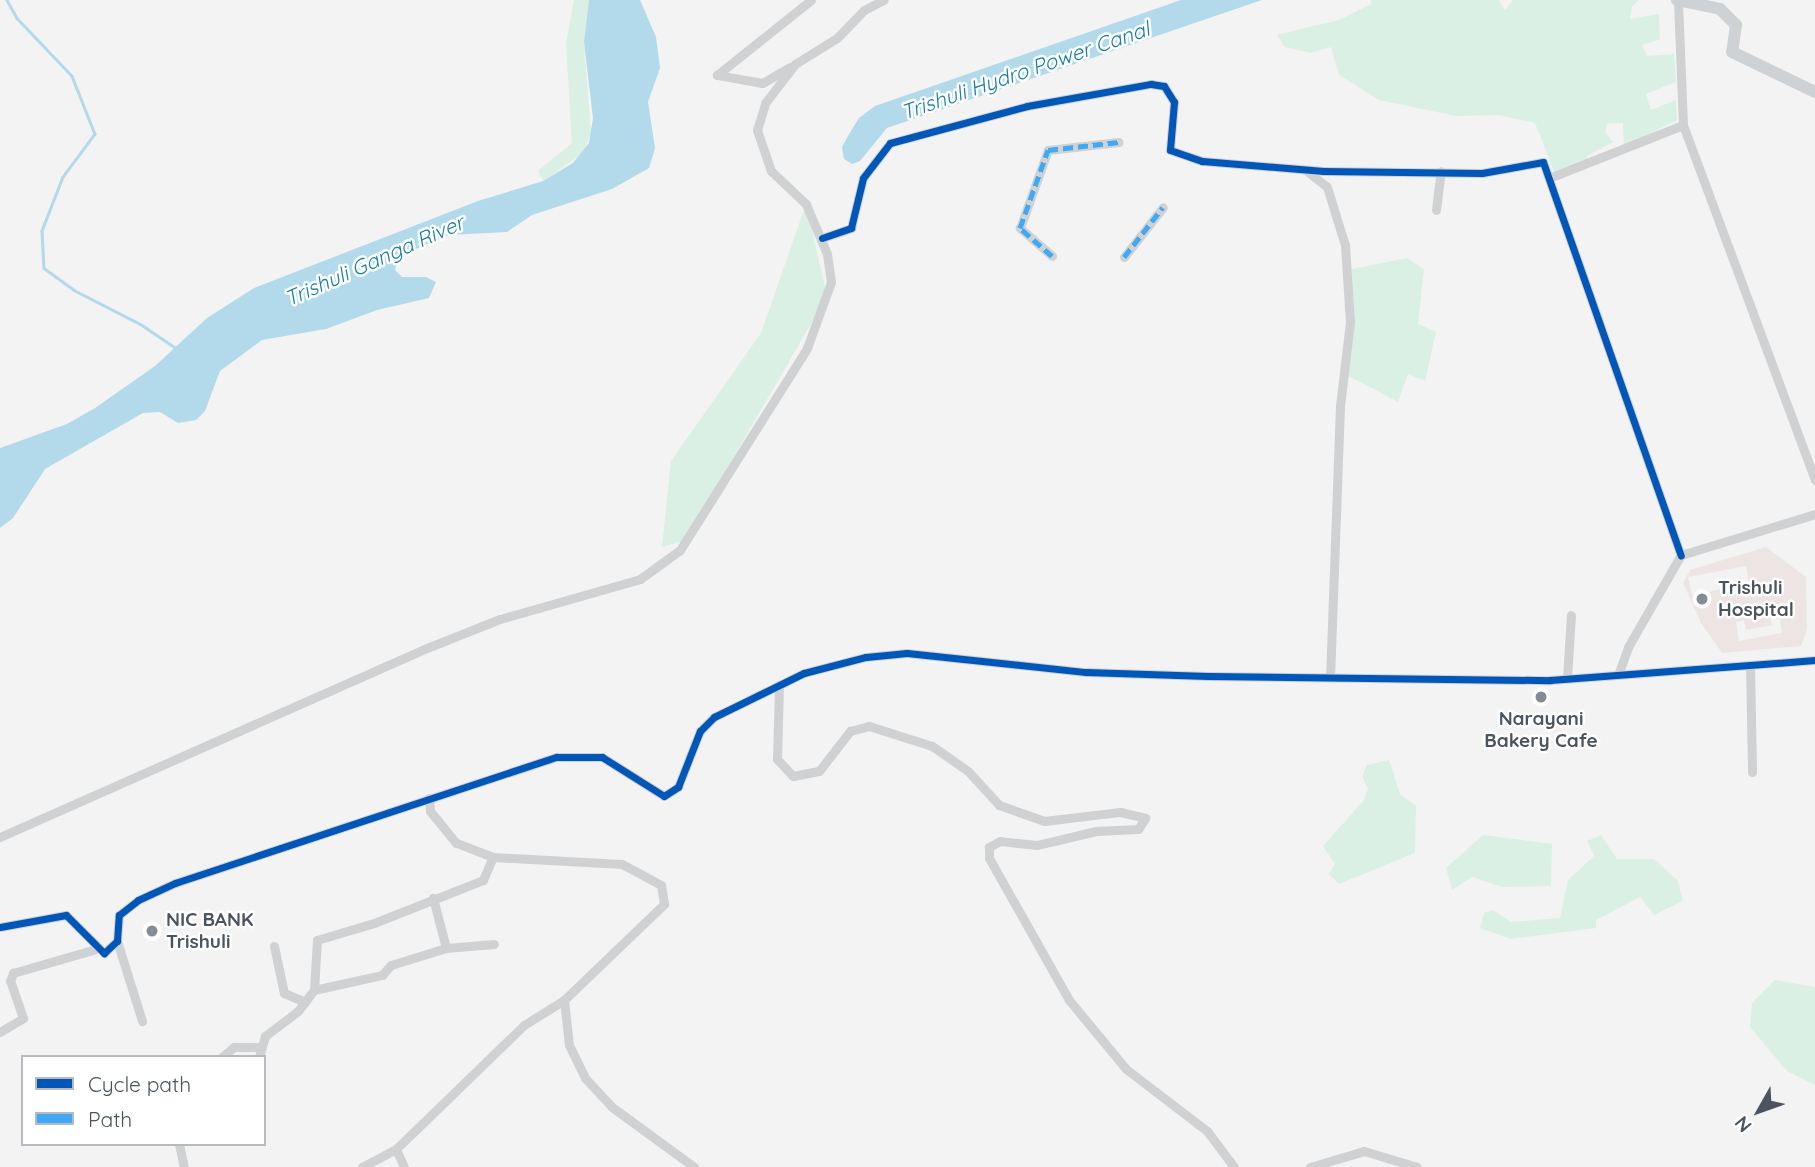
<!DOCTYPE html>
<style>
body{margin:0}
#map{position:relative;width:1815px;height:1167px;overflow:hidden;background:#f3f3f3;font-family:Quicksand,sans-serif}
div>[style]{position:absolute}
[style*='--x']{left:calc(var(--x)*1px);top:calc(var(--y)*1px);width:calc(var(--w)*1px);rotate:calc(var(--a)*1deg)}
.medical>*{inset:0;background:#ede5e4}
.green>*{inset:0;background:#daf0e4}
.water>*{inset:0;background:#b2daeb}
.stream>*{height:2.5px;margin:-1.25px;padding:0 1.25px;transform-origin:1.25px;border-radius:1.25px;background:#b2daeb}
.street>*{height:9px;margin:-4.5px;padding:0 4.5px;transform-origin:4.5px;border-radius:4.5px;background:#cfd1d3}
.secondary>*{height:12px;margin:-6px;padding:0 6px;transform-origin:6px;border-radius:6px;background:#cfd2d4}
.quiet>*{height:5px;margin-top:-2.5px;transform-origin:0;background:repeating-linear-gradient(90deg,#3fa9f5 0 10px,transparent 0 15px)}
.cycleway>*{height:7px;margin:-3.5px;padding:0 3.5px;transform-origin:3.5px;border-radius:3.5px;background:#0057b8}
.dots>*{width:19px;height:19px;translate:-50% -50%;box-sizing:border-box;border:4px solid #fff;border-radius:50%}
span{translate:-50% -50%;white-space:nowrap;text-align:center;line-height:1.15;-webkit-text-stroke:5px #fff;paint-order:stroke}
.poi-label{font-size:19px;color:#4b545f;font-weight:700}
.left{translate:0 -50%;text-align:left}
.water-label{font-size:21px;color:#167ea6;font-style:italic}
.legend{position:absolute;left:21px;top:1055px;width:245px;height:91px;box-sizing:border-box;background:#fff;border:2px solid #b7bbbf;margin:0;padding:9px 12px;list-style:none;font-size:21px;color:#4b545f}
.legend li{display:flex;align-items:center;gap:14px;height:35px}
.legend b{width:35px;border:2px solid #b7bbbf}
.north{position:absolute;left:1724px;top:1076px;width:70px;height:70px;-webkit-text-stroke:5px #fff;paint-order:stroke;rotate:230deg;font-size:19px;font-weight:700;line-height:28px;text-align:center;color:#4b545f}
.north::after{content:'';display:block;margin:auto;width:24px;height:32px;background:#4b545f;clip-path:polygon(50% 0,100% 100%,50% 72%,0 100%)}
</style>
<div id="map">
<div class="medical">
<i style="clip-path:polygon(evenodd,1766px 547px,1806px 577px,1807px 629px,1801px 646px,1722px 653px,1701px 623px,1683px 583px,1690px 570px,1766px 547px,1746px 566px,1749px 584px,1692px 595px,1688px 577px,1746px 566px,1766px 547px,1779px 613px,1782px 633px,1739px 641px,1736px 622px,1744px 620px,1746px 630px,1772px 625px,1770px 614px,1779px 613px)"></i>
</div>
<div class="green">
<i style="clip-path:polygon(574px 0,589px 0,584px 42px,591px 134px,583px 153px,543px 181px,538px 171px,572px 143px,566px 44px)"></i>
<i style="clip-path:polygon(1371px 0,1498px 0,1505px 10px,1513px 0,1639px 0,1632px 7px,1630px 19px,1659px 14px,1660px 39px,1642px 45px,1647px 56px,1674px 54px,1676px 82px,1646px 94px,1651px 110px,1676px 100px,1677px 120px,1624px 147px,1623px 123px,1608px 123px,1605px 132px,1613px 142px,1587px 156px,1588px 162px,1555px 174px,1535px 123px,1498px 115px,1456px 116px,1379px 100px,1339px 75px,1331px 47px,1311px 53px,1285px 47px,1277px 35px,1339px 20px,1371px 4px)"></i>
<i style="clip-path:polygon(806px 204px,827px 296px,685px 541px,662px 547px,671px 461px,761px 333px)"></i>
<i style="clip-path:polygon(1407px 258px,1424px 269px,1418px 324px,1436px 332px,1425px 381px,1408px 374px,1398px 402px,1347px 375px,1352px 352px,1352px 269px)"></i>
<i style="clip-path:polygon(1389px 760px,1400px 794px,1416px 806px,1415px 853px,1339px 884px,1329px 874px,1335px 864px,1323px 846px,1363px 801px,1368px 789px,1362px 776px,1367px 765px)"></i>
<i style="clip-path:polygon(1483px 835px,1552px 844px,1551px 886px,1502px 887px,1472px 877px,1452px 890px,1446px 868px)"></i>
<i style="clip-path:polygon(1601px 835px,1617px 859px,1654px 859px,1678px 881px,1683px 901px,1654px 915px,1640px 897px,1596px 920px,1596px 928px,1511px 939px,1480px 928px,1484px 913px,1493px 910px,1511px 922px,1560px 918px,1568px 880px,1594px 856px,1587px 841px)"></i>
<i style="clip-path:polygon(1775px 980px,1815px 987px,1815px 1085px,1787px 1071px,1750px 1027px,1752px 1003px)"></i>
</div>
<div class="water">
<i style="clip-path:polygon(589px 0,640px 0,656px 37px,660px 68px,648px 102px,655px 148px,649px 168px,612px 189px,532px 215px,507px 232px,449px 235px,411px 251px,397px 262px,395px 270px,402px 277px,426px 277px,436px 282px,429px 298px,377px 310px,326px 329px,262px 340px,220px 371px,205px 411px,196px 420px,178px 423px,160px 412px,143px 413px,45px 469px,13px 518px,0 528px,0 448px,67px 424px,95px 408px,155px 366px,207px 318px,254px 288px,478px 201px,543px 181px,573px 163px,589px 143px,593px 118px,584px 42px)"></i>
<i style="clip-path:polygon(1181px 0,1262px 0,887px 128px,860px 161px,852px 164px,844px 159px,842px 147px,848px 136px,859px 118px,875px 106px)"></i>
</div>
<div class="stream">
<i style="--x:7;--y:0;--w:21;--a:61"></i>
<i style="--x:17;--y:18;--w:80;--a:46.5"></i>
<i style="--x:72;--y:76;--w:62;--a:68.4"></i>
<i style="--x:95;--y:134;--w:54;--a:126.7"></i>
<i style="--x:63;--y:177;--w:58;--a:111.3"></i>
<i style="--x:42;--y:231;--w:37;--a:87"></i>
<i style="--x:44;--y:268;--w:37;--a:36"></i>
<i style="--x:74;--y:290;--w:76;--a:27.2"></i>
<i style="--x:142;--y:325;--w:41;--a:34.1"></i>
</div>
<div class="street">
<i style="--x:790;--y:67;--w:32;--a:150"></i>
<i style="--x:762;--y:83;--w:46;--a:-169.9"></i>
<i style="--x:717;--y:75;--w:120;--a:-38.6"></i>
<i style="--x:1683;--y:125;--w:379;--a:69.6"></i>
<i style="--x:1308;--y:172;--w:24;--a:38"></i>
<i style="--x:1327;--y:187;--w:61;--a:72.8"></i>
<i style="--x:1345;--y:245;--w:77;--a:86.3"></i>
<i style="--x:1350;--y:322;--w:85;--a:96.8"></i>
<i style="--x:1340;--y:406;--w:270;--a:92.1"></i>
<i style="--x:1549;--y:178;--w:144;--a:-21.6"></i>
<i style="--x:1683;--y:125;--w:122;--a:-92.3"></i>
<i style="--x:1436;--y:210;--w:39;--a:-83"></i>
<i style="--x:822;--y:238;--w:31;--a:-19"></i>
<i style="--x:851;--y:228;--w:51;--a:-76.5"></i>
<i style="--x:863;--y:178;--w:44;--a:-52.4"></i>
<i style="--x:890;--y:143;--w:142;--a:-15.1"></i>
<i style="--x:1027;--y:106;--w:126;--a:-10.1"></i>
<i style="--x:1151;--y:84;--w:13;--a:9"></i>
<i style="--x:1164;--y:86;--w:19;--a:58"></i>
<i style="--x:1174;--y:102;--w:48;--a:94.8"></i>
<i style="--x:1170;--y:150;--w:34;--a:19"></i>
<i style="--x:1202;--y:161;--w:122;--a:4.7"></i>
<i style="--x:1324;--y:171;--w:158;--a:0.7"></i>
<i style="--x:1482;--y:173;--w:62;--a:-10.2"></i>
<i style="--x:1543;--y:162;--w:417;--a:70.7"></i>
<i style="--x:1052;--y:256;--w:43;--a:-138.8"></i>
<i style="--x:1020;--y:228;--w:83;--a:-70.3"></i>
<i style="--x:1048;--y:150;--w:71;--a:-6.4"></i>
<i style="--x:1124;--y:257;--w:63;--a:-52"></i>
<i style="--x:1750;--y:665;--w:107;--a:88.9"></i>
<i style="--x:1618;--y:675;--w:30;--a:-70"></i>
<i style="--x:1628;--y:647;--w:106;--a:-60.1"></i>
<i style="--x:1681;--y:555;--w:140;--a:-17"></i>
<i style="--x:1567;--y:678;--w:63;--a:-86.4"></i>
<i style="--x:779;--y:685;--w:74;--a:91.5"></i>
<i style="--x:777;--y:759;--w:23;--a:47"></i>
<i style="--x:793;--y:776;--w:26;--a:-11"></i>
<i style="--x:819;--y:771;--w:51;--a:-52.2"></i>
<i style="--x:850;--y:731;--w:20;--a:-15"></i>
<i style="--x:869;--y:726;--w:66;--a:17.6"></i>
<i style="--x:932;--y:746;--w:44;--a:34.8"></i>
<i style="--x:968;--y:771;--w:46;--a:47.6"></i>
<i style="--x:999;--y:805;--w:48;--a:19.6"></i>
<i style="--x:1044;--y:821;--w:77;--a:-6.8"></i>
<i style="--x:1120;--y:812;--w:26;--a:13"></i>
<i style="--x:1145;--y:818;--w:13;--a:122"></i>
<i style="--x:1138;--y:829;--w:42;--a:177.3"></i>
<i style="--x:1096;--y:831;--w:61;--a:166.7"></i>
<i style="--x:1037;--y:845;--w:37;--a:-174"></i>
<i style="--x:1000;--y:841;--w:13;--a:151"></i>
<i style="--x:989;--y:847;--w:11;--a:90"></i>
<i style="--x:989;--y:858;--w:163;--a:60.6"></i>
<i style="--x:1069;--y:1000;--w:89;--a:50.4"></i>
<i style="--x:1126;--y:1069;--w:102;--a:37.4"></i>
<i style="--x:1207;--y:1131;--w:45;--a:53.1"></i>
<i style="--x:0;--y:837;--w:472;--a:-23.9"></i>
<i style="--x:432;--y:646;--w:73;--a:-21.7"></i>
<i style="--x:500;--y:619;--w:146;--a:-15.9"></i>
<i style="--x:640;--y:579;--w:49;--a:-35.9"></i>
<i style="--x:680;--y:550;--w:239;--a:-57.8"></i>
<i style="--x:807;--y:348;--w:70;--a:-70"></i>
<i style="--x:831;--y:282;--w:28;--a:-98"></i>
<i style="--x:827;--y:254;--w:54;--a:-112.8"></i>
<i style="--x:806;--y:204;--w:48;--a:-136.7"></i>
<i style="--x:771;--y:171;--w:43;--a:-108.9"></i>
<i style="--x:757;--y:130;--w:28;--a:-73"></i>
<i style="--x:765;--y:103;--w:49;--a:-52.4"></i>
<i style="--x:795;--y:64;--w:49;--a:-31.8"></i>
<i style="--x:837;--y:38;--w:39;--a:-46"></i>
<i style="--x:864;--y:10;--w:22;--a:-27"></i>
<i style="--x:0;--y:927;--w:67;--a:-10.3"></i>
<i style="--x:66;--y:915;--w:54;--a:45"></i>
<i style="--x:104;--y:953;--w:18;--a:-43"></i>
<i style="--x:117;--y:941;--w:26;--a:-86"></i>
<i style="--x:119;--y:915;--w:24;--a:-38"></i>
<i style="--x:138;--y:900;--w:41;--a:-24.7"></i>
<i style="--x:175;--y:883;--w:402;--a:-18.3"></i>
<i style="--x:557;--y:757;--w:45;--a:0"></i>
<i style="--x:602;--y:757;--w:73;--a:32.2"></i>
<i style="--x:664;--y:796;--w:17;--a:-33"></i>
<i style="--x:678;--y:787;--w:60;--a:-68.6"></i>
<i style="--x:700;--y:731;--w:20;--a:-45"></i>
<i style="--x:714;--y:717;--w:100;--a:-26.1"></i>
<i style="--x:804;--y:673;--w:64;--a:-14.5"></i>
<i style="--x:866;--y:657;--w:41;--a:-5.6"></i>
<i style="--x:907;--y:653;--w:180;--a:6.1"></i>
<i style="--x:1086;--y:672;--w:122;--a:1.9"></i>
<i style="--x:1208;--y:676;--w:342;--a:0.7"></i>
<i style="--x:1550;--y:680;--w:266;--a:-4.3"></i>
<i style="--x:117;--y:941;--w:84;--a:72.6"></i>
<i style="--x:274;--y:946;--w:48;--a:78"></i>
<i style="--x:284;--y:993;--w:23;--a:23"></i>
<i style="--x:446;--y:948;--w:48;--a:-4.8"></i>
<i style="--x:314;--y:990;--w:70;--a:-12.4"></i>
<i style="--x:382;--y:975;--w:13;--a:-48"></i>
<i style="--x:391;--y:965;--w:58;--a:-17.2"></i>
<i style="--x:446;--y:948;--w:52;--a:-104.6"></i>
<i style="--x:564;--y:1000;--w:45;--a:83.7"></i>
<i style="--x:569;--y:1045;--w:37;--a:64"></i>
<i style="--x:585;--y:1078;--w:40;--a:47"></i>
<i style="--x:612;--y:1107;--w:102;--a:36.2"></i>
<i style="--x:0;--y:1032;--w:27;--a:-31"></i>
<i style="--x:23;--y:1018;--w:39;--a:-109"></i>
<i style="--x:10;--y:981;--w:9;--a:-69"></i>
<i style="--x:13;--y:973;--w:86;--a:-16.1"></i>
<i style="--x:222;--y:1057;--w:16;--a:-40"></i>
<i style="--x:234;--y:1047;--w:25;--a:0"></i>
<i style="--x:259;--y:1057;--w:22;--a:-74"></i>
<i style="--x:265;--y:1036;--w:41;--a:-37.1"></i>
<i style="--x:298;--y:1011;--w:26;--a:-53"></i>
<i style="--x:314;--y:990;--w:50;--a:-86.6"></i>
<i style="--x:317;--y:940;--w:59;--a:-16.6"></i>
<i style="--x:374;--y:923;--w:117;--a:-21.5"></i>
<i style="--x:483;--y:880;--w:25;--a:-67"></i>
<i style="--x:179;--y:1144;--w:24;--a:78"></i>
<i style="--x:396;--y:1149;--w:20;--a:66"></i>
<i style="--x:362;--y:1167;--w:38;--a:-28"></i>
<i style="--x:396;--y:1149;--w:178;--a:-44.1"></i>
<i style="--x:524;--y:1025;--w:47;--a:-32"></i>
<i style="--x:564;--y:1000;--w:139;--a:-43.8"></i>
<i style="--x:664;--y:904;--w:19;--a:-99"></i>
<i style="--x:661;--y:885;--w:44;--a:-151.7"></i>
<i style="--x:622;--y:864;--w:129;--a:-176.9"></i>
<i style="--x:493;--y:857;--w:40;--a:-159"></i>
<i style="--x:456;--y:843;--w:41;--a:-129.1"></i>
<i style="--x:430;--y:811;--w:13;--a:-94"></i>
<i style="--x:1310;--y:1167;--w:56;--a:-16.5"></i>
<i style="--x:1364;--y:1151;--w:55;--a:16.8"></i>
</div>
<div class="secondary">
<i style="--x:1677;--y:0;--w:44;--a:11.8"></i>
<i style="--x:1720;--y:9;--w:23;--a:45"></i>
<i style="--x:1736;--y:25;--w:27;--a:98"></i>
<i style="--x:1732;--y:52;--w:92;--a:25.7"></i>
</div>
<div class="quiet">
<i style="--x:1052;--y:256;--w:43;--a:-138.8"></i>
<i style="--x:1020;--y:228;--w:83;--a:-70.3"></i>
<i style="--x:1048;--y:150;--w:71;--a:-6.4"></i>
<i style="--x:1124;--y:257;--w:63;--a:-52"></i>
</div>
<div class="cycleway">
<i style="--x:822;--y:238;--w:31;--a:-19"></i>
<i style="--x:851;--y:228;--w:51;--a:-76.5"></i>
<i style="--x:863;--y:178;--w:44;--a:-52.4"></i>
<i style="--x:890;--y:143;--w:142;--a:-15.1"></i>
<i style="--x:1027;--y:106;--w:126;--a:-10.1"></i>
<i style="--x:1151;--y:84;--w:13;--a:9"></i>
<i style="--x:1164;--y:86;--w:19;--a:58"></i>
<i style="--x:1174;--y:102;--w:48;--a:94.8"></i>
<i style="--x:1170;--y:150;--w:34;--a:19"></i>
<i style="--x:1202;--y:161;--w:122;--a:4.7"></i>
<i style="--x:1324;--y:171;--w:158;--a:0.7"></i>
<i style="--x:1482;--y:173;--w:62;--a:-10.2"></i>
<i style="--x:1543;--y:162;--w:417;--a:70.7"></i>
<i style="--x:0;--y:927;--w:67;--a:-10.3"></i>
<i style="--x:66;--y:915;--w:54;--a:45"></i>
<i style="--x:104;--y:953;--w:18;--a:-43"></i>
<i style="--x:117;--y:941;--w:26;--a:-86"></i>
<i style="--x:119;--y:915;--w:24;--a:-38"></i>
<i style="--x:138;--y:900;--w:41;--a:-24.7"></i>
<i style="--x:175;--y:883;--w:402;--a:-18.3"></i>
<i style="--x:557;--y:757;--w:45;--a:0"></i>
<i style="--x:602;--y:757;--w:73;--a:32.2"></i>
<i style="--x:664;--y:796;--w:17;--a:-33"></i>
<i style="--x:678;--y:787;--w:60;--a:-68.6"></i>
<i style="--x:700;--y:731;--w:20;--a:-45"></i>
<i style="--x:714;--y:717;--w:100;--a:-26.1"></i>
<i style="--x:804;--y:673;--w:64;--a:-14.5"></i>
<i style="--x:866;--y:657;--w:41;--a:-5.6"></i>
<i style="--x:907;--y:653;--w:180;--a:6.1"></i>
<i style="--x:1086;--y:672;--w:122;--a:1.9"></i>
<i style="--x:1208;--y:676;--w:342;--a:0.7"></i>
<i style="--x:1550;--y:680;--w:266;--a:-4.3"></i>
</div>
<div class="dots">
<i style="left:1702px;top:599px;background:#868c93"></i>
<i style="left:1541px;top:697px;background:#868c93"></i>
<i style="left:152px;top:931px;background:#868c93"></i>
</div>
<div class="poi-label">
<span class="left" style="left:1718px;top:599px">Trishuli<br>Hospital</span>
<span style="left:1541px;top:730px">Narayani<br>Bakery Cafe</span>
<span class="left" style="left:166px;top:931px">NIC BANK<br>Trishuli</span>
</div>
<div class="water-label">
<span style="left:1025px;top:70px;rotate:-19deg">Trishuli Hydro Power Canal</span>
<span style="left:374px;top:260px;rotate:-24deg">Trishuli Ganga River</span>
</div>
<ul class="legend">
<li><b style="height:9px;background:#0057b8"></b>Cycle path</li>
<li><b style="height:9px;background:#3fa9f5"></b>Path</li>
</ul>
<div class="north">N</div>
</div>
